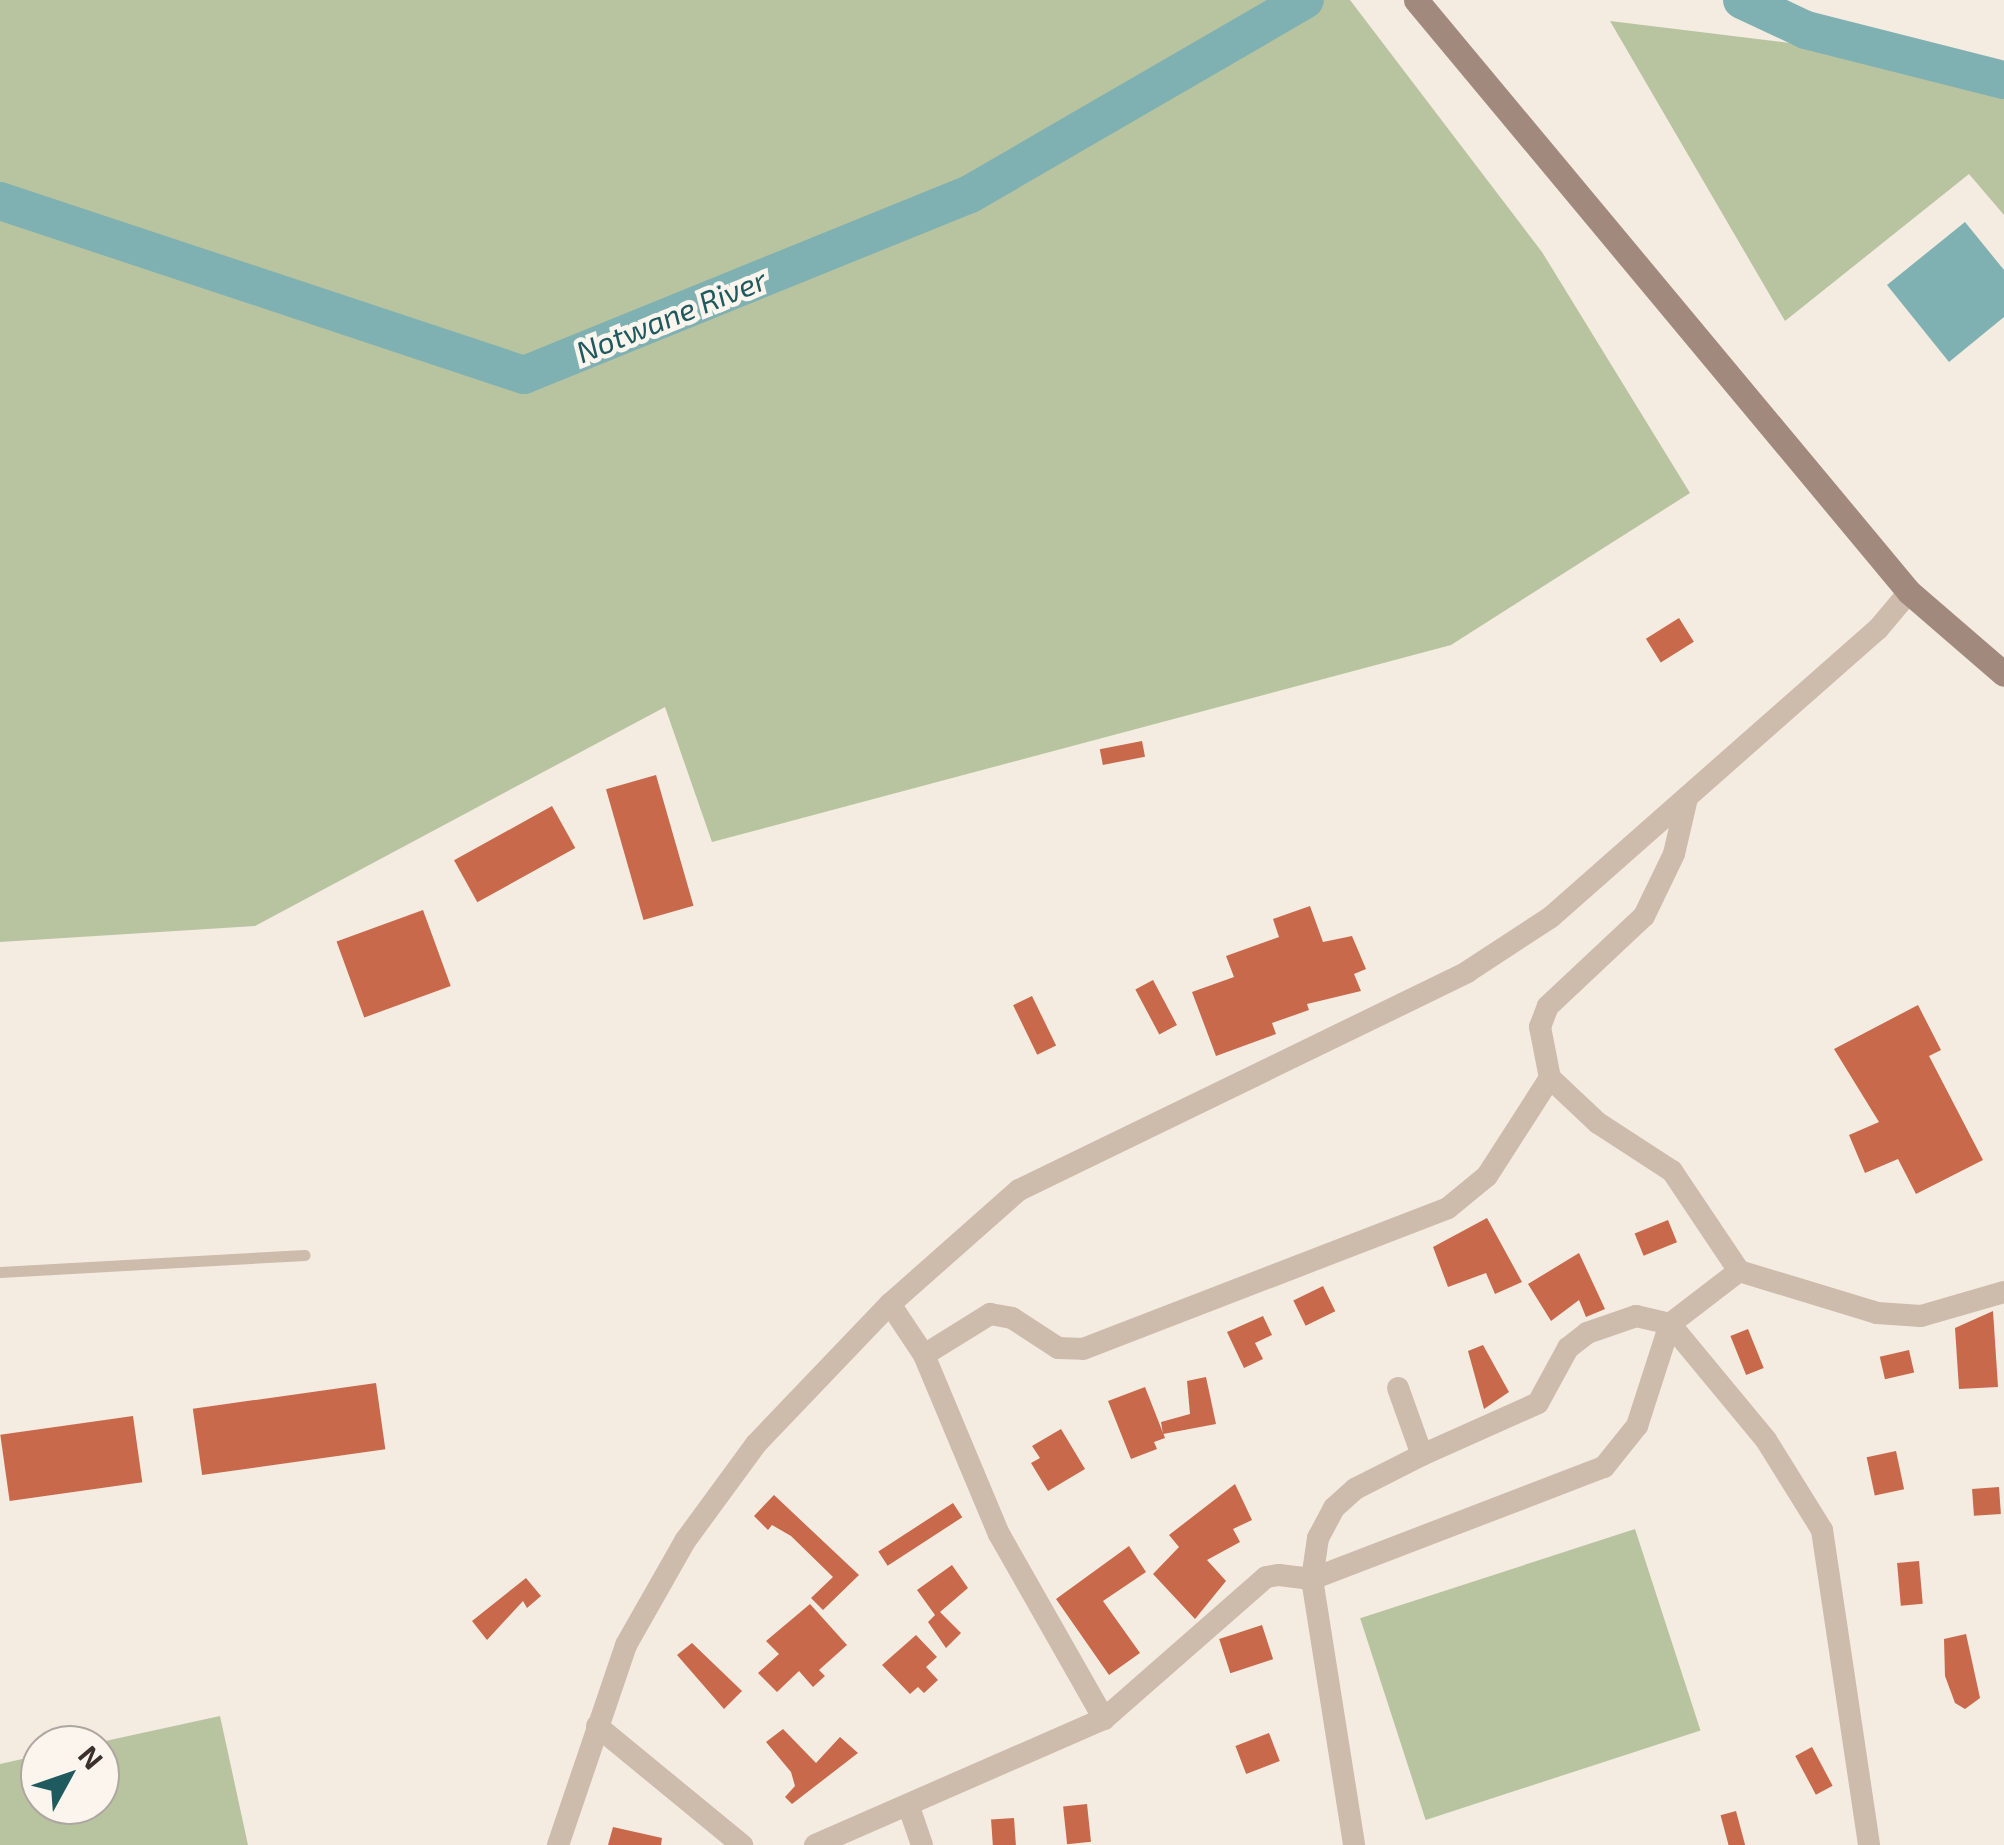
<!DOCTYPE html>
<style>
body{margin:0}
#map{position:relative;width:2004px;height:1845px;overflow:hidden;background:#f4ebe1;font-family:"Exo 2",sans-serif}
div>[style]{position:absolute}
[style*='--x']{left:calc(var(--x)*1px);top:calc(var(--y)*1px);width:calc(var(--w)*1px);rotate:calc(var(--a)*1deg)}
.green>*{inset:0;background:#b8c4a0;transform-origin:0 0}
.water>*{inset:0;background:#7fb0b2}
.river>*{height:38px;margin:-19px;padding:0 19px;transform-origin:19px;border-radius:19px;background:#7fb0b2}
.building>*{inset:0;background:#c8694b;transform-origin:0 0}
.lane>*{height:11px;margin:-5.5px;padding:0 5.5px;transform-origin:5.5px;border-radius:5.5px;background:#cdbbac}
.street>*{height:22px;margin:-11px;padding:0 11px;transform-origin:11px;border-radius:11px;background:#cdbbac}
.secondary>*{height:25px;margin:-12.5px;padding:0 12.5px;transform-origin:12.5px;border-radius:12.5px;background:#a18a7d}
span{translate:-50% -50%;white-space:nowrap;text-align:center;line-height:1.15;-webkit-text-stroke:9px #fbf5ee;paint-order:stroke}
.water-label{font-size:30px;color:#1f5a5e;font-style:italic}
.north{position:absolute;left:20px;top:1725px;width:100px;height:100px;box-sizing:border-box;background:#fbf5ee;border:2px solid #aea6a0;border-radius:50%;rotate:50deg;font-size:28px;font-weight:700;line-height:40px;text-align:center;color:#3b302b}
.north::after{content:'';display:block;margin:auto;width:35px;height:45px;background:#1f5a5e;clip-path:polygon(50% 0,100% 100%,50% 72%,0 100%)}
</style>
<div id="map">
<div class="green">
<i style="clip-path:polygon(0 0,1350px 0,1542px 252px,1690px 493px,1451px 645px,712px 842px,665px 707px,255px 926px,0 942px)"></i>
<i style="clip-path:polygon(1610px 21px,2004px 69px,2004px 215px,1969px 174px,1785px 321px)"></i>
<i style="left:1635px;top:1529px;width:212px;height:289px;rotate:72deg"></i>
<i style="clip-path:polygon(220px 1716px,248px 1845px,0 1845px,0 1764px,40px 1755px,40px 1805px,100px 1805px,100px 1745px,87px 1745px)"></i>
</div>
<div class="water">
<i style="clip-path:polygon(1965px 222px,2004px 270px,2004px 317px,1949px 362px,1887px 285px)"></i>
</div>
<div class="river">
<i style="--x:1742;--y:0;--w:71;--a:25.1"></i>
<i style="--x:1806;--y:30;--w:204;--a:14.2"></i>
<i style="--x:0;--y:201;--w:552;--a:18.37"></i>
<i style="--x:524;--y:375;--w:481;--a:-22.1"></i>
<i style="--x:970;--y:194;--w:387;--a:-30.1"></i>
</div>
<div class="building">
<i style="left:1679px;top:618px;width:28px;height:39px;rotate:58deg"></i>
<i style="left:1142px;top:741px;width:16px;height:43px;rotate:79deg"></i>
<i style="left:656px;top:775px;width:136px;height:52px;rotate:74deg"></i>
<i style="left:552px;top:806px;width:48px;height:112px;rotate:61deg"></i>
<i style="clip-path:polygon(1310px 906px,1323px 942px,1352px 936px,1366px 969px,1354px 974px,1361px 991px,1307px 1004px,1309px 1010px,1272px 1023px,1276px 1034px,1216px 1056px,1192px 992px,1234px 977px,1226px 956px,1279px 937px,1273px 919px)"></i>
<i style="left:423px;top:910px;width:81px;height:92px;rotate:70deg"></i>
<i style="left:1153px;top:980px;width:51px;height:20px;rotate:62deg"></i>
<i style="left:1032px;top:996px;width:55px;height:21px;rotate:64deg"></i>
<i style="clip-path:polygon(1918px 1005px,1941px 1050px,1929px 1056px,1983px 1160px,1916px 1194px,1898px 1159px,1865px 1173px,1849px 1135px,1879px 1122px,1834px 1049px)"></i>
<i style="clip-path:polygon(1487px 1218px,1522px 1282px,1495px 1294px,1486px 1273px,1448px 1287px,1433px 1247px)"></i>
<i style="left:1668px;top:1220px;width:24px;height:36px;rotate:68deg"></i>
<i style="clip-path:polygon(1579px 1253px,1605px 1309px,1586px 1317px,1579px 1300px,1551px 1321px,1528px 1284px)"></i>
<i style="left:1323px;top:1286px;width:28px;height:33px;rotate:64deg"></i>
<i style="clip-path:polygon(1993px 1311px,1998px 1387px,1959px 1389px,1955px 1328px)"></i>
<i style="clip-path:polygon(1263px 1316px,1272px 1335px,1255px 1343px,1263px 1359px,1244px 1368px,1227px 1332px)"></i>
<i style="left:1748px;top:1329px;width:42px;height:19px;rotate:68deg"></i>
<i style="clip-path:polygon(1483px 1345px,1509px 1392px,1484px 1409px,1468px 1351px)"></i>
<i style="left:1909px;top:1350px;width:23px;height:30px;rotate:77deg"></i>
<i style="clip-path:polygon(1206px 1377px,1216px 1424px,1163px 1434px,1161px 1422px,1190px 1414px,1187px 1381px)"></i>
<i style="left:376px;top:1383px;width:67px;height:185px;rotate:82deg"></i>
<i style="clip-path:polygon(1145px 1387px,1165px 1438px,1154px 1442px,1157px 1449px,1131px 1459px,1108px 1401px)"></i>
<i style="left:133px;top:1416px;width:67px;height:134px;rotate:82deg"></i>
<i style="clip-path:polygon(1061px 1429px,1085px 1469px,1048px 1491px,1031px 1463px,1040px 1458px,1032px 1446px)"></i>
<i style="left:1896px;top:1451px;width:39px;height:30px;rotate:78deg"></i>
<i style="clip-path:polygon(1235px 1484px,1252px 1520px,1233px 1529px,1240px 1542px,1207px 1560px,1226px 1581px,1195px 1619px,1153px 1574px,1179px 1547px,1169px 1535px)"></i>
<i style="left:1999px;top:1487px;width:27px;height:27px;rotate:86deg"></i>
<i style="clip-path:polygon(774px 1495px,859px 1575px,823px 1610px,811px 1598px,833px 1577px,791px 1536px,772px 1525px,768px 1530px,754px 1516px)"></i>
<i style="left:953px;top:1503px;width:17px;height:89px;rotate:57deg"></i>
<i style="clip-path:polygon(1129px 1546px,1146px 1572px,1103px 1601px,1140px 1653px,1109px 1675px,1056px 1599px)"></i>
<i style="left:1919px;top:1561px;width:43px;height:22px;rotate:85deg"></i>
<i style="clip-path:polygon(952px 1565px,968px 1588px,940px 1612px,961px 1633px,946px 1648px,928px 1622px,935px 1615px,917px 1590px)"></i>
<i style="clip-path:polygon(526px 1578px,541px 1596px,527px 1608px,523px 1601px,487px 1640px,472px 1621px)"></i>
<i style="clip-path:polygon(810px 1604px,847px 1645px,819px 1670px,825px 1676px,813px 1687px,799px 1671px,777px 1692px,758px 1673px,779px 1654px,766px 1641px)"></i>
<i style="left:1262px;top:1625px;width:36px;height:45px;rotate:72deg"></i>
<i style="clip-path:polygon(1966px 1634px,1980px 1698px,1965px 1709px,1955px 1703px,1945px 1676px,1944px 1639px)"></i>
<i style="clip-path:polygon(916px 1635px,937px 1657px,926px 1667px,938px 1680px,924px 1693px,918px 1687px,910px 1694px,882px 1665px)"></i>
<i style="clip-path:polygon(692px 1643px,742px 1691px,724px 1709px,677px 1655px)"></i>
<i style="clip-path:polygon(783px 1729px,816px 1763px,840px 1737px,858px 1753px,792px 1804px,785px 1797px,795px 1786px,791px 1772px,766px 1742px)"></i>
<i style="left:1269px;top:1733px;width:30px;height:36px;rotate:69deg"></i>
<i style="left:1812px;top:1747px;width:44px;height:19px;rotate:62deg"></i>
<i style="left:1087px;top:1804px;width:38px;height:24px;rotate:84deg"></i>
<i style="left:1736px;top:1811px;width:35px;height:16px;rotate:75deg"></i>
<i style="left:1014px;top:1818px;width:27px;height:23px;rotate:86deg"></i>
<i style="clip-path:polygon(613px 1827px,662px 1838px,661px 1845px,608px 1845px)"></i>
</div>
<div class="lane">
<i style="--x:0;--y:1272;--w:305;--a:-3.2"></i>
</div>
<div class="street">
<i style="--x:1687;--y:798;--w:57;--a:103.1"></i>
<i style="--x:1674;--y:854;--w:69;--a:115.8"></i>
<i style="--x:1644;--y:916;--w:132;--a:136.8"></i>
<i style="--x:1548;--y:1006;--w:22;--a:111"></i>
<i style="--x:1540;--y:1027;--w:52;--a:78.9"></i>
<i style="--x:1550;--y:1078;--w:66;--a:43.2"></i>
<i style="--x:1598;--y:1123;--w:88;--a:33"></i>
<i style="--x:1672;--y:1171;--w:120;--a:56.2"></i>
<i style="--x:1739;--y:1271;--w:144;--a:16.9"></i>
<i style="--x:1877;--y:1313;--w:44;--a:3.9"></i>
<i style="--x:1921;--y:1316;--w:86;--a:-16.1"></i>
<i style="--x:890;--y:1304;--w:61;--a:56.3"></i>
<i style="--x:924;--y:1355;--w:194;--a:67.3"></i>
<i style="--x:999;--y:1534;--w:213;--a:60.4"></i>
<i style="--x:924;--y:1355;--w:78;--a:-31.8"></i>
<i style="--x:990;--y:1314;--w:22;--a:10"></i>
<i style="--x:1012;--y:1318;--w:55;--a:33.1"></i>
<i style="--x:1058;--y:1348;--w:25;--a:2"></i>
<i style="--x:1083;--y:1349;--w:391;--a:-21.1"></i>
<i style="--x:1448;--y:1208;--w:50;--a:-39.4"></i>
<i style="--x:1487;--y:1176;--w:117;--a:-57.3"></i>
<i style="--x:1398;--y:1388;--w:71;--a:70.3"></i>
<i style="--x:1422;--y:1455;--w:127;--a:-24.1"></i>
<i style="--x:1538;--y:1403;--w:63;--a:-61.4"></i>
<i style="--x:1568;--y:1348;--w:24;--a:-38"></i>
<i style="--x:1587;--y:1333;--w:52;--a:-19.1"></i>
<i style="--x:1636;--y:1316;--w:35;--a:13"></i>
<i style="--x:1670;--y:1324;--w:151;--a:50.4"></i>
<i style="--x:1766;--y:1440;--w:106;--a:58.1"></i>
<i style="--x:1822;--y:1530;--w:318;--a:81.5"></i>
<i style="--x:1422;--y:1455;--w:75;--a:153.1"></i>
<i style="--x:1355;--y:1489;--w:28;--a:138"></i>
<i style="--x:1334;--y:1508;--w:34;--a:118"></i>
<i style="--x:1318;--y:1538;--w:41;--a:98.3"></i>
<i style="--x:1312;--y:1579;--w:313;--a:-21"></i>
<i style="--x:1604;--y:1467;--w:53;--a:-51.2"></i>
<i style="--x:1637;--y:1426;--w:107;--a:-72.1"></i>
<i style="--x:1670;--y:1324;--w:87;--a:-37.5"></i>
<i style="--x:597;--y:1726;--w:188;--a:39.4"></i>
<i style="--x:909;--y:1807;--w:40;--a:71.1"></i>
<i style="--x:558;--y:1845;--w:211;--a:-71.2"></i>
<i style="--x:626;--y:1645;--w:120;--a:-60.4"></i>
<i style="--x:685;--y:1541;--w:120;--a:-53.8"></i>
<i style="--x:756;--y:1444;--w:194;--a:-46.3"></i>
<i style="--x:890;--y:1304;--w:172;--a:-41.5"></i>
<i style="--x:1019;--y:1190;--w:498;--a:-25.9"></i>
<i style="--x:1467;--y:972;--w:100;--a:-33.2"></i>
<i style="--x:1551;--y:917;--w:436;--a:-41.4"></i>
<i style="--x:1878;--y:629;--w:48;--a:-50"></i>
<i style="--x:815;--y:1845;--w:315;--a:-23.6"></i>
<i style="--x:1104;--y:1719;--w:215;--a:-41.2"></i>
<i style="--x:1266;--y:1577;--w:13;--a:-9"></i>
<i style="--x:1279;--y:1575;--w:33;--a:7"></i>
<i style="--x:1312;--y:1579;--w:269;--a:81"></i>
</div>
<div class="secondary">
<i style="--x:1416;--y:0;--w:770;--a:50.21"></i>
<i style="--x:1909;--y:592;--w:125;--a:40.8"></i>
</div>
<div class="water-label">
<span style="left:671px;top:315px;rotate:-22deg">Notwane River</span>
</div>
<div class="north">N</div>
</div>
